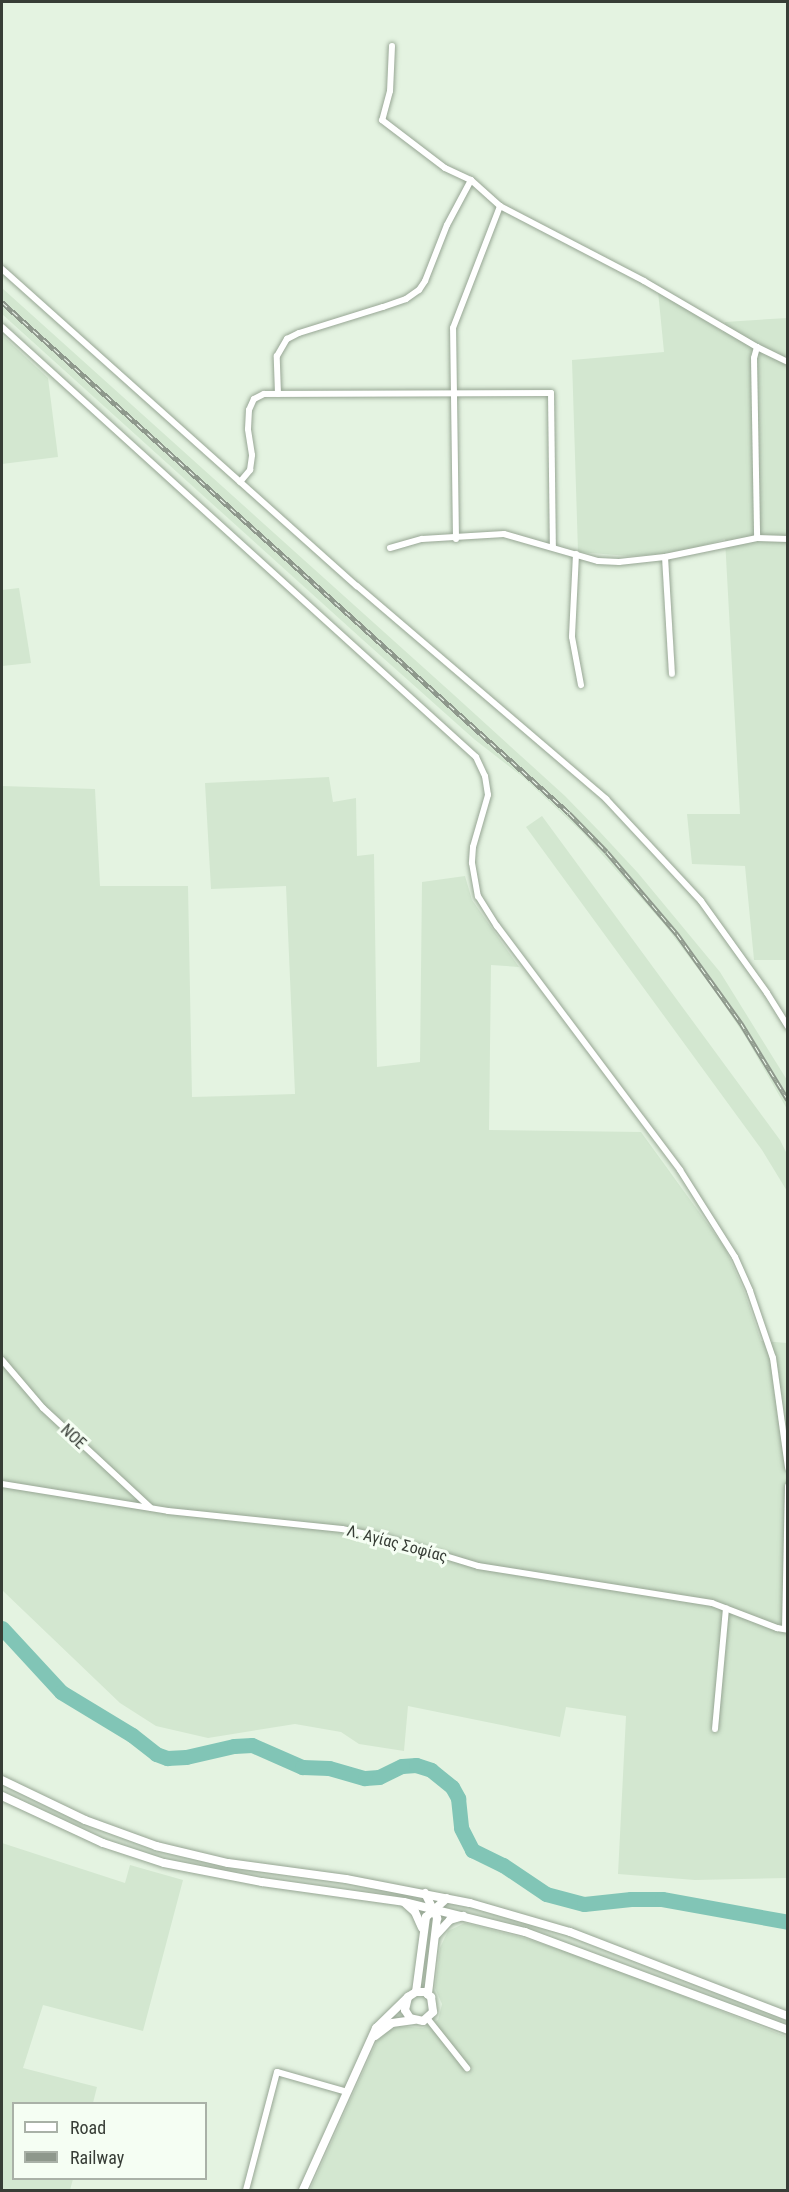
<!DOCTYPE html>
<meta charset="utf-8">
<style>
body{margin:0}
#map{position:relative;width:789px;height:2192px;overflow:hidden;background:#e4f3e1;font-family:"Roboto Condensed",sans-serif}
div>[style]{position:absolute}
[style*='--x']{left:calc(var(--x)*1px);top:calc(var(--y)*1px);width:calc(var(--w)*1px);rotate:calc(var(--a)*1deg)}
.built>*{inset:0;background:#d3e7d0}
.river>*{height:15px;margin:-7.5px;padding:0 7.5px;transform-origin:7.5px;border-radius:7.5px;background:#81c5b6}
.roads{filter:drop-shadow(0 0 2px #97a694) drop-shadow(0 0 2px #97a694)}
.minor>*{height:6px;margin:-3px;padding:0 3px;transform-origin:3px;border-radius:3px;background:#fff}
.tertiary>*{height:8px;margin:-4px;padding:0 4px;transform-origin:4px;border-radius:4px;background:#fff}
.rail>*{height:4.5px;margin-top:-2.25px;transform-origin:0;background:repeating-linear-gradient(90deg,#f5fef3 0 7px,#8e988c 0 14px);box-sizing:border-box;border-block:2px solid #8e988c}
span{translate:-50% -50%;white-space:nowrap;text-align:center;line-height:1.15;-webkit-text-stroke:6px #f5fef3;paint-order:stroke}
.street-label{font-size:16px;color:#373d36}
.frame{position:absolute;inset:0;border:3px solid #373d36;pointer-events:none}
.legend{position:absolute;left:12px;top:2102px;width:195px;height:78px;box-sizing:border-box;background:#f5fef3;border:2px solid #a9b1a7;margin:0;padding:8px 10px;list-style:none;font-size:18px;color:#373d36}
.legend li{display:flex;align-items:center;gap:12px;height:30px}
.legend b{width:30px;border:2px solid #a9b1a7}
</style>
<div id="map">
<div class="built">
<i style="clip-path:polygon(2px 288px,454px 695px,565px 796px,599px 831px,638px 873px,720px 972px,787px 1080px,787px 1109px,745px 1036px,714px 990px,664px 924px,583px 833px,524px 778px,474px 739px,363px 640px,2px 314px)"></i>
<i style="clip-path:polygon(658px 291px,723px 332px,725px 322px,787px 318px,787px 960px,754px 960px,745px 866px,692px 864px,687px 814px,740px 814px,725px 539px,678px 553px,629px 556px,578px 552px,572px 360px,664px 352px)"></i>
<i style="clip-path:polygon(2px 335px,48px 378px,58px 457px,2px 464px)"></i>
<i style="clip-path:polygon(19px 588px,31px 663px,2px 666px,2px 590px)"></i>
<i style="clip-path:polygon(329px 777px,333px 802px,356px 798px,357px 856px,374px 854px,377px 1067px,420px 1062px,422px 882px,465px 876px,472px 900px,519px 967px,491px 965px,489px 1130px,641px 1132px,725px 1248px,744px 1291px,761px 1341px,787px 1343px,787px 1878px,695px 1880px,618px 1874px,626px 1716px,566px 1707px,560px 1737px,408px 1706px,404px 1751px,359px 1744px,341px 1732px,295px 1724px,208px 1738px,156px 1726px,120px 1703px,2px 1590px,2px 786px,95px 789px,100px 886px,188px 886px,192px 1097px,295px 1094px,286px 886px,211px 889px,205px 783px)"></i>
<i style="clip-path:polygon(542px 816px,780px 1140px,787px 1154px,787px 1191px,762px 1150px,526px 827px)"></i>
<i style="clip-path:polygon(2px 1843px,125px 1883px,130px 1865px,183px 1880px,143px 2031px,43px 2005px,23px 2068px,97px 2087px,93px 2103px,14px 2104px,14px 2178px,73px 2179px,70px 2190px,2px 2190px)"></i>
<i style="clip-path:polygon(465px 1923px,524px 1938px,590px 1959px,787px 2037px,787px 2190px,310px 2190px,377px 2041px,390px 2030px,399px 2026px,423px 2028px,438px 2020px,442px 2004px,435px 1988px,440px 1948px,448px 1931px)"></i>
</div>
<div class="river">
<i style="--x:2;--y:1628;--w:87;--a:47.3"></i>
<i style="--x:61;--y:1692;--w:83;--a:31.2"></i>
<i style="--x:132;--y:1735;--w:31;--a:38"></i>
<i style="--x:156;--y:1754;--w:12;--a:20"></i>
<i style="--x:167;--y:1758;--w:19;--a:-3"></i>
<i style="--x:186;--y:1757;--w:49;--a:-12.9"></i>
<i style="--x:234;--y:1746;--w:18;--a:-3"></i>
<i style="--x:252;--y:1745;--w:55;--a:23.7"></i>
<i style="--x:302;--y:1767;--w:27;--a:2"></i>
<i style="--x:329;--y:1768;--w:37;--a:16"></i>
<i style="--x:365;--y:1778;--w:14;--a:-4"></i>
<i style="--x:379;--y:1777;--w:25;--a:-26"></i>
<i style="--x:402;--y:1766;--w:14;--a:-4"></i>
<i style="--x:416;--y:1765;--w:16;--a:18"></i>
<i style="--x:431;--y:1770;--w:27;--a:39"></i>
<i style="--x:452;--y:1787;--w:13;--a:61"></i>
<i style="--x:458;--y:1798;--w:30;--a:84"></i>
<i style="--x:461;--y:1828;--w:25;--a:63"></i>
<i style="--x:472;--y:1850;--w:34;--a:26"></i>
<i style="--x:503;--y:1865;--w:52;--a:34"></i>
<i style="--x:546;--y:1894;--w:39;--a:15"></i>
<i style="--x:584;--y:1904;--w:47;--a:-6.1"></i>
<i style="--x:631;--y:1899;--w:31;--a:0"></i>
<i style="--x:662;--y:1899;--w:128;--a:10.3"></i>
</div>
<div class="roads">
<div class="minor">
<i style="--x:392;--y:46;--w:45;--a:92.5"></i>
<i style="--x:390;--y:91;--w:30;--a:105"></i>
<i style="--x:382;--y:120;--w:79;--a:37.3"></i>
<i style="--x:445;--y:168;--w:29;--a:25"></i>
<i style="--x:471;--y:180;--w:39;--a:42"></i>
<i style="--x:500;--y:206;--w:162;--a:27.5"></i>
<i style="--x:644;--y:281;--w:131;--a:30.3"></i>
<i style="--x:757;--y:347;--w:34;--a:26"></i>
<i style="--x:2;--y:269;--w:476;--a:41.8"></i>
<i style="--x:357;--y:586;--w:328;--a:40.5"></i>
<i style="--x:606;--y:799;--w:139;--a:47"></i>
<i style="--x:701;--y:901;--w:113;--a:54.3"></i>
<i style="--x:767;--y:993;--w:40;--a:58"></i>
<i style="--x:2;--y:327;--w:640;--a:42.21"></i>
<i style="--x:476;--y:757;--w:21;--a:65"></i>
<i style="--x:485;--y:776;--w:19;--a:81"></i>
<i style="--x:488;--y:795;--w:54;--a:106.1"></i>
<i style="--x:473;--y:847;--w:16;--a:94"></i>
<i style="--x:472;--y:863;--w:34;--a:80"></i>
<i style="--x:478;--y:896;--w:36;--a:58"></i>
<i style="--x:497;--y:926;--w:305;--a:53.1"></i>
<i style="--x:680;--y:1170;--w:103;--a:57.7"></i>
<i style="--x:735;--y:1257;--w:37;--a:66"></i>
<i style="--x:750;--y:1291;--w:71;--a:71.1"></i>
<i style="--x:773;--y:1358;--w:111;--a:82.2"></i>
<i style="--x:757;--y:347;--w:11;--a:105"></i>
<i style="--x:754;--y:358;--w:180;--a:89"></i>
<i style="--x:278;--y:394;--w:38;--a:-92"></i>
<i style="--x:277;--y:356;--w:20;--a:-60"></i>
<i style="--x:287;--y:339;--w:13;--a:-27"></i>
<i style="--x:299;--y:333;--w:88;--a:-17.2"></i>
<i style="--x:383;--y:307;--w:24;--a:-19"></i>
<i style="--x:406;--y:299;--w:16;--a:-35"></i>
<i style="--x:419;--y:290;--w:11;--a:-56"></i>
<i style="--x:425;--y:281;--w:60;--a:-68.6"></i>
<i style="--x:447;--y:225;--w:51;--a:-61.9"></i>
<i style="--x:240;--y:482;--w:16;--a:-50"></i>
<i style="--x:250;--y:470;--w:15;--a:-82"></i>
<i style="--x:252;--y:455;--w:26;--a:-99"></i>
<i style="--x:248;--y:429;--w:19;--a:-87"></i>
<i style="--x:249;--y:410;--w:12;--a:-66"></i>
<i style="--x:254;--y:399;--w:11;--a:-27"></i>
<i style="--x:264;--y:394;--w:287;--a:-0.2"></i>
<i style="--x:551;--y:393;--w:154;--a:89.3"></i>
<i style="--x:456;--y:539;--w:211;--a:-90.8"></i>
<i style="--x:453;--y:328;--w:131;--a:-68.9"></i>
<i style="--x:390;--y:548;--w:33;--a:-16"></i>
<i style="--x:422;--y:539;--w:82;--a:-3.5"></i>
<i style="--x:504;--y:534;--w:98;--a:16"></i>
<i style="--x:598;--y:561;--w:21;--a:3"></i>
<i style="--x:619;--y:562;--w:46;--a:-6.2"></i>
<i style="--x:665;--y:557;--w:94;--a:-11.7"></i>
<i style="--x:757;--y:538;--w:31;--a:2"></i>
<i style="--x:576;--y:554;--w:83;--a:92.8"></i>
<i style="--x:572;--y:637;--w:49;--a:79.4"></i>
<i style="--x:665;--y:557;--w:117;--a:86.6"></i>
<i style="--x:2;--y:1360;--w:63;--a:49.5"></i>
<i style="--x:43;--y:1408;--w:146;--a:42.8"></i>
<i style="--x:2;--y:1484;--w:168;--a:9.2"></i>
<i style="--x:168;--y:1511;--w:175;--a:5.9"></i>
<i style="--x:342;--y:1529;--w:45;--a:11.6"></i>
<i style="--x:386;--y:1538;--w:96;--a:16.9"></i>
<i style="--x:478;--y:1566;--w:237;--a:9"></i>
<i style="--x:712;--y:1603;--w:70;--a:21"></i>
<i style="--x:777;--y:1628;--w:11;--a:10"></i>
<i style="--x:785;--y:1629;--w:143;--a:-88.8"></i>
<i style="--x:715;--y:1729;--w:121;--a:-84.8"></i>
<i style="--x:428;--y:2019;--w:63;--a:51.5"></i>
<i style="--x:246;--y:2190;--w:122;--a:-75.3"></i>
<i style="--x:277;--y:2072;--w:73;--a:15.9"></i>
</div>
<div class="tertiary">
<i style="--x:2;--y:1780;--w:92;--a:25.7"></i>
<i style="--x:85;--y:1820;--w:76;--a:20.1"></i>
<i style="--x:156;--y:1846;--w:74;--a:13.3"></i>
<i style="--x:228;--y:1863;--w:119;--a:7.7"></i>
<i style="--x:346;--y:1879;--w:126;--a:11"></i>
<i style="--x:470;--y:1903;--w:104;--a:16.2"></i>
<i style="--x:570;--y:1932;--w:234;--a:21.1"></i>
<i style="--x:2;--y:1796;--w:111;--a:25"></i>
<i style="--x:103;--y:1843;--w:64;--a:18.2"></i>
<i style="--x:164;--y:1863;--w:100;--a:11"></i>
<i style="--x:262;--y:1882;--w:143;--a:8"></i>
<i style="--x:404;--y:1902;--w:125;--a:13.9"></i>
<i style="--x:525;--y:1932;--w:281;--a:20.4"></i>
<i style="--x:425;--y:1893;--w:28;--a:64"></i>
<i style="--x:437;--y:1918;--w:77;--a:96.8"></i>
<i style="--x:405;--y:1903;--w:13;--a:42"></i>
<i style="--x:415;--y:1912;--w:17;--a:66"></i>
<i style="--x:436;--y:1935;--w:21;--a:-47"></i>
<i style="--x:450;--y:1920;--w:14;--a:-17"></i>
<i style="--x:416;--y:1992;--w:76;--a:-82.4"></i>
<i style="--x:426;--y:1917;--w:28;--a:-42"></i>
<i style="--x:375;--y:2036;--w:21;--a:-37"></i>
<i style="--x:392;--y:2023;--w:22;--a:-8"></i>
<i style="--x:303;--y:2190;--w:178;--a:-65.7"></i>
<i style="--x:376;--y:2028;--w:45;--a:-44.1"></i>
<i style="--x:408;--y:1997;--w:9;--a:-32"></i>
<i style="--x:416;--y:1992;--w:9;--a:0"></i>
<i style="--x:425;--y:1992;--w:8;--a:40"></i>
<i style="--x:431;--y:1997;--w:15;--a:82"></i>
<i style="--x:433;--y:2012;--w:13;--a:138"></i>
<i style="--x:423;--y:2021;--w:13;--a:-167"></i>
<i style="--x:410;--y:2018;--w:9;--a:-122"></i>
<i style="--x:405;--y:2010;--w:13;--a:-77"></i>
</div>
</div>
<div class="rail">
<i style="--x:2;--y:302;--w:763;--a:42.03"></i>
<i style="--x:569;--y:813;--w:54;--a:45.7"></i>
<i style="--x:607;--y:852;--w:108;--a:49.5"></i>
<i style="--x:677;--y:934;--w:110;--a:54.3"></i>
<i style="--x:741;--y:1023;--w:90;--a:58.6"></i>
</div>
<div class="street-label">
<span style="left:73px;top:1437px;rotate:43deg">NOE</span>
<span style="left:397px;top:1544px;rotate:15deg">Λ. Αγίας Σοφίας</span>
</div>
<div class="frame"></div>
<ul class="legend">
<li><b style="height:8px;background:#fff"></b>Road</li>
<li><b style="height:8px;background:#8e988c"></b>Railway</li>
</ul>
</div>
